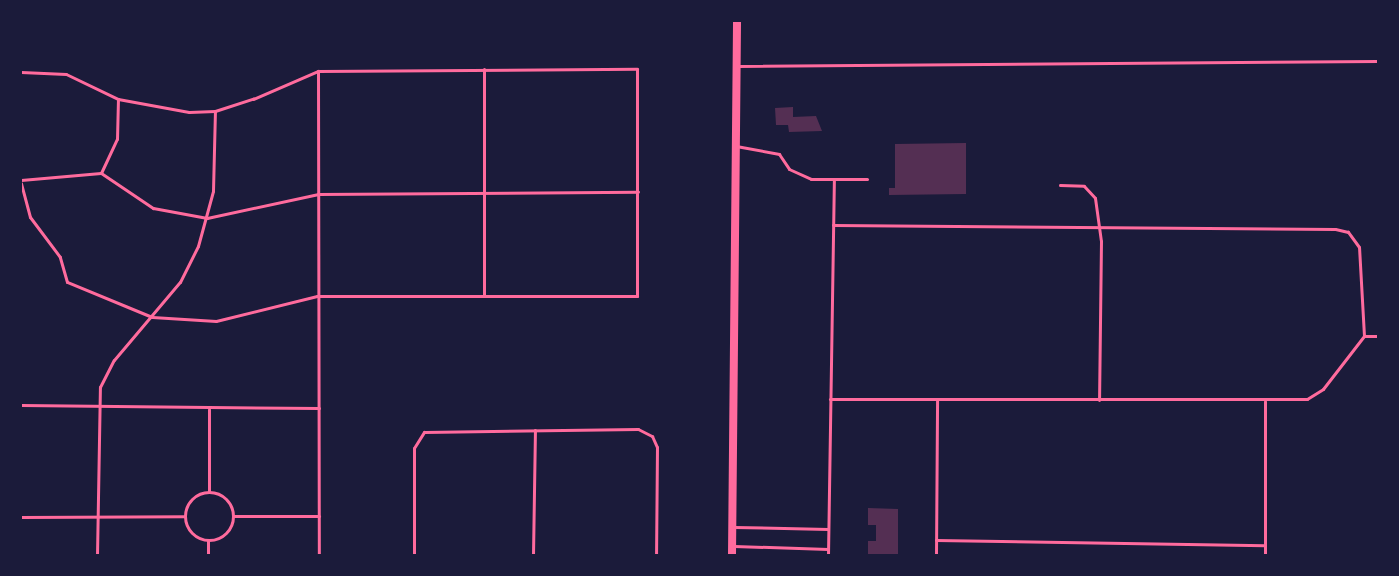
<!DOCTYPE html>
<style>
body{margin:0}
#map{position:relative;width:1399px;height:576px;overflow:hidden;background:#1b1b3a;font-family:"Exo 2",sans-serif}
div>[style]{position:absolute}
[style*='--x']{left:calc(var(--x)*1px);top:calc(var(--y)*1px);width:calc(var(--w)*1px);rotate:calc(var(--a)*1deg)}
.building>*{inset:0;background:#542f53}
.service>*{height:3px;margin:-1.5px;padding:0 1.5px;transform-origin:1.5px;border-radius:1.5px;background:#ff6b9d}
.service>.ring{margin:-1.5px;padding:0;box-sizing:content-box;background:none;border:3px solid #ff6b9d;border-radius:50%}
.secondary>*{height:8px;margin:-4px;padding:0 4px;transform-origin:4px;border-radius:4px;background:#ff6b9d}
span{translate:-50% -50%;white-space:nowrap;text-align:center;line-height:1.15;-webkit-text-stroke:6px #1b1b3a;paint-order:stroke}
.frame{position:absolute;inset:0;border:22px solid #1b1b3a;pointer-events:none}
</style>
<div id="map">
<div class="building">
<i style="clip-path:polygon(793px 107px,793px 117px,816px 116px,822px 131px,789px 132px,788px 125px,776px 125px,775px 108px)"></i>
<i style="clip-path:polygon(966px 143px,966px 194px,889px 195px,889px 188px,895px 188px,895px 144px)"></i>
<i style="clip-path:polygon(868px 508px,898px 509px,898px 555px,868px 555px,868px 541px,876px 541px,876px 525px,868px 525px)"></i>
</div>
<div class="service">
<i style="--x:738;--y:66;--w:640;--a:-0.45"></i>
<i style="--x:484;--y:69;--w:227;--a:90"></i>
<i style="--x:318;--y:71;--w:484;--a:89.9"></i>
<i style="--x:21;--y:72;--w:45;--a:2.5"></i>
<i style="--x:66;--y:74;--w:58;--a:25.7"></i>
<i style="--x:118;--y:99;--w:72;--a:10.4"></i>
<i style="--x:189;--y:112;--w:26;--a:-2"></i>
<i style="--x:215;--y:111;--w:40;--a:-18"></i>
<i style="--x:253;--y:99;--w:71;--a:-23.3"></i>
<i style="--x:318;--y:71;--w:319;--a:-0.4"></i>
<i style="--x:637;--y:69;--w:227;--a:90"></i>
<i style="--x:637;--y:296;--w:320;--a:180"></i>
<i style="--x:317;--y:296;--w:104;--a:166.1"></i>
<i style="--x:216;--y:321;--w:64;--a:-176.4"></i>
<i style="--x:152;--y:317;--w:92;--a:-157.6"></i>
<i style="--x:67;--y:282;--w:26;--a:-106"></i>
<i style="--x:60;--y:257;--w:50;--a:-126.9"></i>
<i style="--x:30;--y:217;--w:35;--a:-105"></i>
<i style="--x:736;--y:146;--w:44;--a:10.5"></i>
<i style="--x:779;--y:154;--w:18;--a:56"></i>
<i style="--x:789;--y:169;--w:24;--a:24"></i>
<i style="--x:811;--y:179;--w:56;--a:0"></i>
<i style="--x:101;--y:173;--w:63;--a:33.9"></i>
<i style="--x:153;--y:208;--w:55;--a:10.5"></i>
<i style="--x:207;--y:218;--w:114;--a:-12.2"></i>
<i style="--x:318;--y:194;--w:320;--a:-0.4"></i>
<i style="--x:21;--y:180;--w:80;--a:-5"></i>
<i style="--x:101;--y:173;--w:38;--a:-65"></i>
<i style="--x:117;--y:139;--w:40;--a:-88.6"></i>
<i style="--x:1060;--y:185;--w:24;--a:2"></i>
<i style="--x:1084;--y:186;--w:16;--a:47"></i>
<i style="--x:1095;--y:198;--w:43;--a:82.1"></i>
<i style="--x:1101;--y:241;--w:159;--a:90.7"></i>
<i style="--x:1364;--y:336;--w:14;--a:0"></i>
<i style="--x:830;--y:399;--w:477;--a:0"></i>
<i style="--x:1307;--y:399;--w:19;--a:-32"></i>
<i style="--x:1323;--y:389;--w:67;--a:-52.3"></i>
<i style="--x:1364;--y:336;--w:89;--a:-93.2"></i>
<i style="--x:1359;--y:247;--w:19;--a:-126"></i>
<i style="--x:1348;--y:232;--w:13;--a:-167"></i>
<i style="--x:1335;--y:229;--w:502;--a:-179.54"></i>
<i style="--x:1265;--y:401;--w:154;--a:90"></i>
<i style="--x:21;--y:405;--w:298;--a:0.6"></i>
<i style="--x:209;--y:409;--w:83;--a:90"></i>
<i class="ring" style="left:185px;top:492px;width:45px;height:45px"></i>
<i style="--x:233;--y:516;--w:86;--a:0"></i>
<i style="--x:21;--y:517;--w:164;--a:-0.3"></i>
<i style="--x:734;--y:527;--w:94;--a:1.2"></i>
<i style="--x:208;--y:540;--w:15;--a:90"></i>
<i style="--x:936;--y:540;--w:329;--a:0.9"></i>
<i style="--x:734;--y:546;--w:94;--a:1.8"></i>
<i style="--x:97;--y:555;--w:168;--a:-89"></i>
<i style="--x:100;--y:387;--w:30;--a:-63"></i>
<i style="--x:114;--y:360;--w:102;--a:-49.8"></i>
<i style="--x:180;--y:282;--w:40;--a:-63.4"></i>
<i style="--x:198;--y:246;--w:57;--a:-74.7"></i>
<i style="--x:213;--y:191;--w:80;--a:-88.6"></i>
<i style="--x:414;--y:555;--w:107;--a:-90"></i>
<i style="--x:414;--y:448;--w:19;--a:-58"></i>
<i style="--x:424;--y:432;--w:214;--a:-0.8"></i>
<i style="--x:638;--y:429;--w:16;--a:27"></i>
<i style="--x:652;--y:436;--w:12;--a:66"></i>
<i style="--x:657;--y:447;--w:108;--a:90.5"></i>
<i style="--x:533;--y:555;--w:125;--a:-89.1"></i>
<i style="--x:828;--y:555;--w:376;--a:-89.1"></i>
<i style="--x:936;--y:555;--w:156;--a:-89.6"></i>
</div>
<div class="secondary">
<i style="--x:732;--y:555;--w:534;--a:-89.46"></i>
</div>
<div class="frame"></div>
</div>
